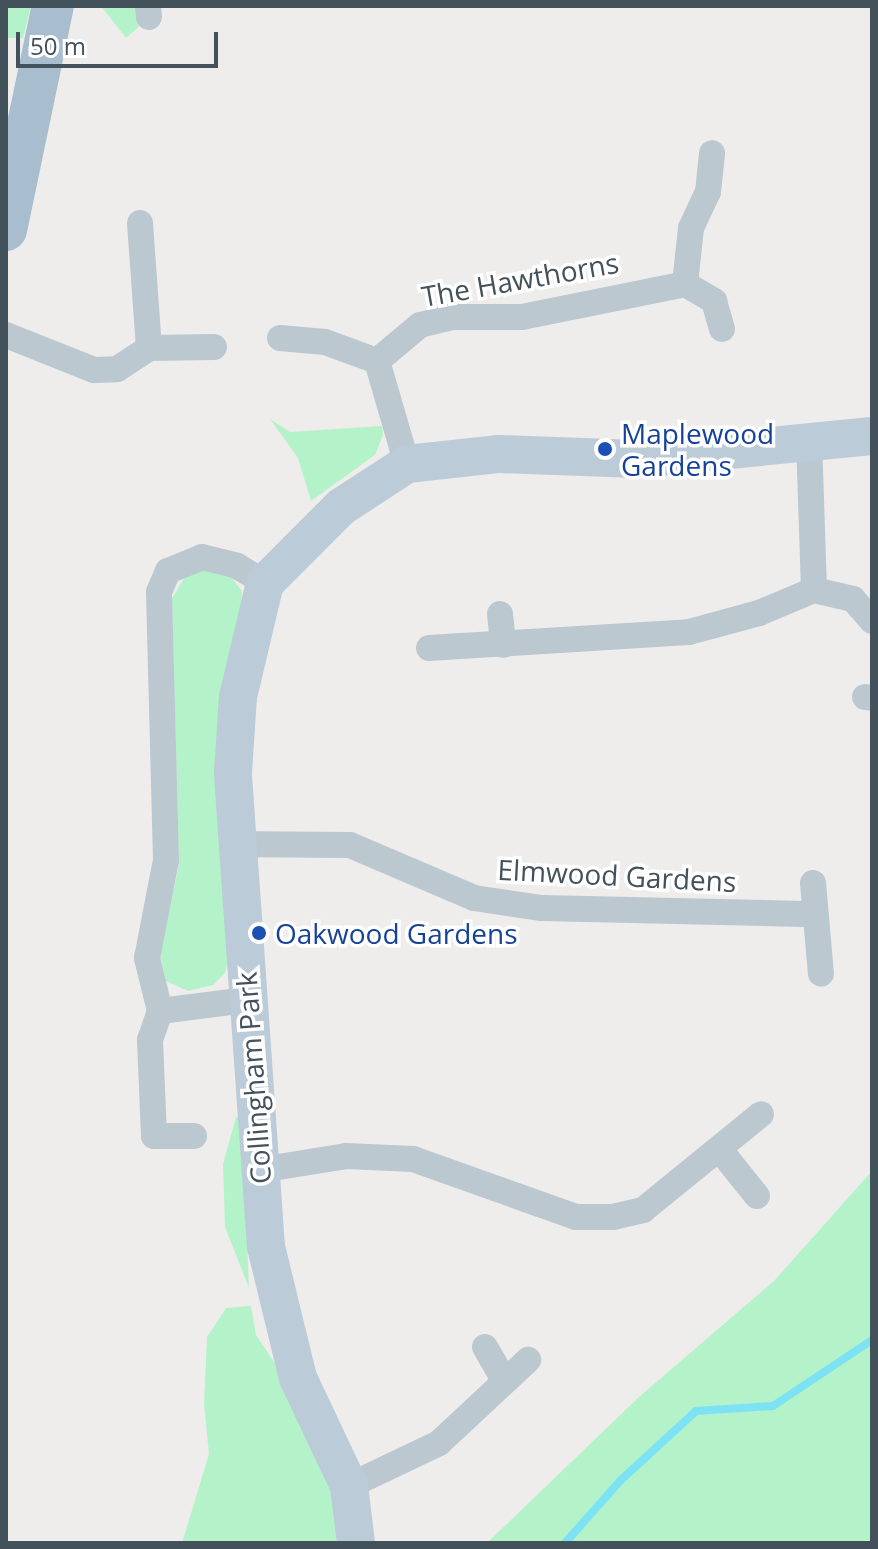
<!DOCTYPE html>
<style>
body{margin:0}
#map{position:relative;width:878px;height:1549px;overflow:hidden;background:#efecec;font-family:"Open Sans",sans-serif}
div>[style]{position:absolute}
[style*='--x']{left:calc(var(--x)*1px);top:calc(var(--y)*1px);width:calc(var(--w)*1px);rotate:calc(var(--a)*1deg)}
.green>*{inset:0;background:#b4f3c9}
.stream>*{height:8px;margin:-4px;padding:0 4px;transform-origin:4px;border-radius:4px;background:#7de2f4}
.street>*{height:26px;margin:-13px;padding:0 13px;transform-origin:13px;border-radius:13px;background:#bbc8d0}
.secondary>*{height:38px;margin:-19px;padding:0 19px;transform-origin:19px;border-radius:19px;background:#bccbd8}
.primary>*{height:42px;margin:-21px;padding:0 21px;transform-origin:21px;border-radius:21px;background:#a8becf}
.dots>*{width:22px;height:22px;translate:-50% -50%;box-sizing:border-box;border:4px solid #fff;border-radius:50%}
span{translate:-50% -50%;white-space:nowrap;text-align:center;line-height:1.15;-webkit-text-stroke:7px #fff;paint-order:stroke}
.street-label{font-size:28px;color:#43515b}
.transit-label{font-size:28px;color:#164399}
.left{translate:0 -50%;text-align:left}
.frame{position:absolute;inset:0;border:8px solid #43515b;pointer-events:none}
.scale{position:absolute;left:16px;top:32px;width:202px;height:36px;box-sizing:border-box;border:4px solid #43515b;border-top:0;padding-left:10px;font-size:24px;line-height:28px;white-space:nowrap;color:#43515b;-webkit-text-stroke:6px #fff;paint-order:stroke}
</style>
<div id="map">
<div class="green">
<i style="clip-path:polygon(6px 6px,31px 6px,23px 38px,6px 38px)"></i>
<i style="clip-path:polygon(101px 6px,140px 6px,142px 24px,126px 38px)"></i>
<i style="clip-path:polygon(270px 419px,290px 432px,382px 426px,383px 435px,375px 455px,311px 501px,298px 458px)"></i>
<i style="clip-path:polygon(205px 567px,228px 573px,242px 591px,230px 953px,225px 973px,213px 985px,188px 991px,166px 981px,160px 955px,179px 864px,172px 599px,187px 573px)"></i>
<i style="clip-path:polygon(236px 1117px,242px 1118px,249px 1288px,225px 1227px,223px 1164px)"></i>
<i style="clip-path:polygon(872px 1171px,872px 1543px,487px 1543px,639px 1397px,774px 1281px)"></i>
<i style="clip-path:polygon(251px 1306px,256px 1335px,282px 1374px,333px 1488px,340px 1543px,182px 1543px,209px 1454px,204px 1405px,207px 1337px,226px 1308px)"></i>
</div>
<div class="stream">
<i style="--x:565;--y:1543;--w:84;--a:-48.4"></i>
<i style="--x:621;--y:1480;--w:102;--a:-42.6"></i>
<i style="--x:696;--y:1411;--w:77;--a:-3.7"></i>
<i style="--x:773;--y:1406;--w:119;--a:-33.7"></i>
</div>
<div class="street">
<i style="--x:148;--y:6;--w:11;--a:85"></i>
<i style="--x:140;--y:223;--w:125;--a:85.9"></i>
<i style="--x:685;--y:284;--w:34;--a:30"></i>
<i style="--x:714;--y:301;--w:29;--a:74"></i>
<i style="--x:6;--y:335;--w:95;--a:21.7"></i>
<i style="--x:94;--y:370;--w:23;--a:-2"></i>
<i style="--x:117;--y:369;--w:38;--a:-33"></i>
<i style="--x:149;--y:348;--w:65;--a:-0.9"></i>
<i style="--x:280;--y:338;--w:45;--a:5.1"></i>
<i style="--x:325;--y:342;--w:55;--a:20.1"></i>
<i style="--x:377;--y:361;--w:107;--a:73.8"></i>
<i style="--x:377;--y:361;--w:56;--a:-39.9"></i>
<i style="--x:420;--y:325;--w:33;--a:-14"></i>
<i style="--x:452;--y:317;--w:70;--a:0"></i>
<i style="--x:522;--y:317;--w:166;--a:-11.4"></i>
<i style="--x:685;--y:284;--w:56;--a:-83.9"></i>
<i style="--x:691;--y:228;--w:40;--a:-65"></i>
<i style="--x:708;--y:192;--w:39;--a:-84"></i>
<i style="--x:814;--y:590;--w:40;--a:13"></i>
<i style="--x:853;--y:599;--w:29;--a:49"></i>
<i style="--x:500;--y:614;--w:31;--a:84"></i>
<i style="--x:429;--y:648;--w:260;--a:-3.5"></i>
<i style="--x:689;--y:632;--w:73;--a:-15.2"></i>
<i style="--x:759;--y:613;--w:60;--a:-22.7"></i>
<i style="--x:814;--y:590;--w:148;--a:-91.9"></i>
<i style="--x:865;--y:697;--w:7;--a:8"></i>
<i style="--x:236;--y:844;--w:114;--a:0.5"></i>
<i style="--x:350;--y:845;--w:135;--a:23.1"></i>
<i style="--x:474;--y:898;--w:69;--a:8.4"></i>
<i style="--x:542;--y:908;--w:272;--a:1.3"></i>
<i style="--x:813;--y:883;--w:91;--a:85"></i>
<i style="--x:160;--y:1011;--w:88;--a:-7.2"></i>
<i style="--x:194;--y:1136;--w:40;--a:180"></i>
<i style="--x:154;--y:1136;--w:96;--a:-92.4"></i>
<i style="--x:150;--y:1040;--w:31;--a:-71"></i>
<i style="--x:160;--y:1011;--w:55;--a:-103.8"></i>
<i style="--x:147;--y:958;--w:100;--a:-79"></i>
<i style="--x:166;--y:860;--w:268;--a:-91.5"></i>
<i style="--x:159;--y:592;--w:23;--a:-67"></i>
<i style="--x:168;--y:571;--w:37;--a:-22"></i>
<i style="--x:202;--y:557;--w:36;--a:14"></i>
<i style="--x:237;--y:566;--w:33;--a:31"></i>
<i style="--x:720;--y:1150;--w:59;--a:51.2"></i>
<i style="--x:260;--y:1170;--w:87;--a:-9.2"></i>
<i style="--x:346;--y:1156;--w:67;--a:2.6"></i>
<i style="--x:413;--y:1159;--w:173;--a:19.6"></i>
<i style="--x:576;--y:1217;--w:37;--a:0"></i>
<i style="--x:613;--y:1217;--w:31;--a:-13"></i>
<i style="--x:643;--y:1210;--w:152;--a:-39.1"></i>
<i style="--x:485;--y:1347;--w:36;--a:60"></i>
<i style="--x:349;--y:1486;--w:100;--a:-25.5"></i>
<i style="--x:439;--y:1443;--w:122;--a:-43"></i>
</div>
<div class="secondary">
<i style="--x:356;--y:1543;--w:57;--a:-97"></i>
<i style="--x:349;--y:1486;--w:119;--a:-115.3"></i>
<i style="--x:298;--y:1378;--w:135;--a:-103.7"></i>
<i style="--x:266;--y:1247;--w:476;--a:-94"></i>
<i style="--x:233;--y:772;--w:75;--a:-86.2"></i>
<i style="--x:238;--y:697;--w:117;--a:-76.7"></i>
<i style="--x:265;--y:583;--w:107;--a:-45"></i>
<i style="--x:341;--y:507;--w:79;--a:-33.1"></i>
<i style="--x:407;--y:464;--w:93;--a:-6.2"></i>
<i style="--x:499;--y:454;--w:138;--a:2.1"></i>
<i style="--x:637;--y:459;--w:236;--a:-5.6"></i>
</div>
<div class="primary">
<i style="--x:6;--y:230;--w:229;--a:-78.2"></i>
</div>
<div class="dots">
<i style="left:605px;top:449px;background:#1a4fb4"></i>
<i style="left:259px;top:933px;background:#1a4fb4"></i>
</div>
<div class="street-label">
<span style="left:520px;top:279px;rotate:-10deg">The Hawthorns</span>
<span style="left:617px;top:875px;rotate:3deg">Elmwood Gardens</span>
<span style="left:253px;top:1078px;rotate:-94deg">Collingham Park</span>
</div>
<div class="transit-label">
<span class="left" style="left:621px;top:449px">Maplewood<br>Gardens</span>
<span class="left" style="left:275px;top:933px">Oakwood Gardens</span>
</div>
<div class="frame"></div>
<div class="scale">50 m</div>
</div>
